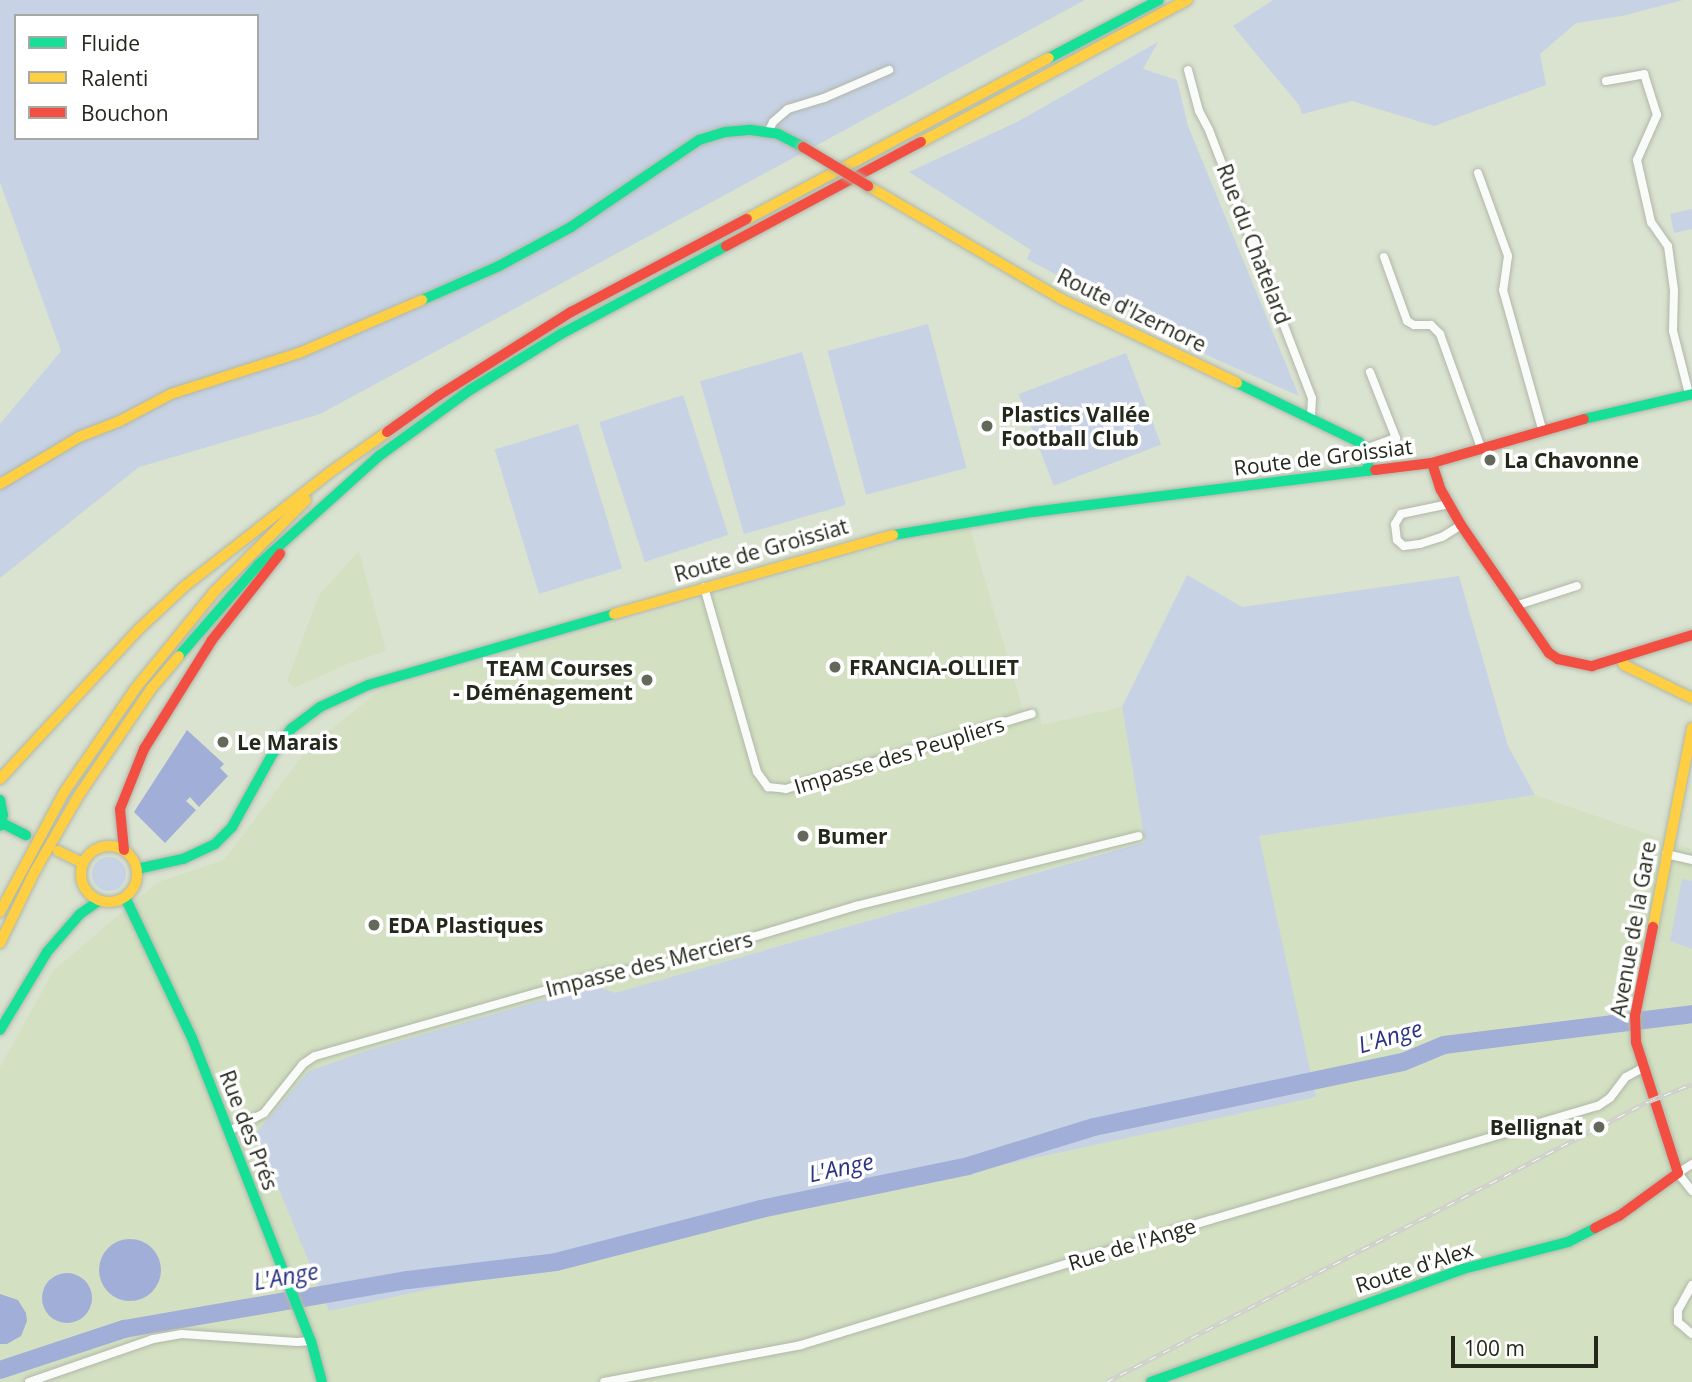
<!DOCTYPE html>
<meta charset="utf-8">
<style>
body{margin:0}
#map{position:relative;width:1692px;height:1382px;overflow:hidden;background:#dae2d0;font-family:"Open Sans",sans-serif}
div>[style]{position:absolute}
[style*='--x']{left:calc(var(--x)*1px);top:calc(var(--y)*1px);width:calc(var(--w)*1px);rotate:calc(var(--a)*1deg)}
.built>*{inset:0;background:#d3e1c2}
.green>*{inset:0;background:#c7d2e5;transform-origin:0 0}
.round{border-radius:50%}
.water>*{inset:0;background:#a1aed7}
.river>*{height:18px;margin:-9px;padding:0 9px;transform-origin:9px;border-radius:9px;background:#a1aed7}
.roads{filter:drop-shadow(0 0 2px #b0b7a8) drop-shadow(0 0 2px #b0b7a8)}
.street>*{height:8px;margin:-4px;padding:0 4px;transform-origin:4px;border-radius:4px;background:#f9fbf8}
.fast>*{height:10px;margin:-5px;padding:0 5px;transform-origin:5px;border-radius:5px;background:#16e098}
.slow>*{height:10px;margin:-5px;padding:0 5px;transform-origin:5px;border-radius:5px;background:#ffcf43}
.slow>.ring{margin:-5px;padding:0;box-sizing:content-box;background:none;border:10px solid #ffcf43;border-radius:50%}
.jam>*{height:10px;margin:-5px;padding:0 5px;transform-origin:5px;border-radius:5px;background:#f24e42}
.rail>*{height:5px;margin-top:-2.5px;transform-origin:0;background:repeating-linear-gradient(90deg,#fff 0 8px,#cfd1cc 0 16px);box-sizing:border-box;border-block:2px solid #cfd1cc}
.bridges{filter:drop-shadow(0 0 2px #b0b7a8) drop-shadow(0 0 2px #b0b7a8)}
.jam-bridge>*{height:10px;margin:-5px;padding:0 5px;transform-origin:5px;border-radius:5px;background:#f24e42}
.dots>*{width:19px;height:19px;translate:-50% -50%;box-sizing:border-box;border:4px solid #fff;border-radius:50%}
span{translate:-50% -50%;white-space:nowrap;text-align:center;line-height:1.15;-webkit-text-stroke:7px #fff;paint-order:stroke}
.street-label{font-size:21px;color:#23281b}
.poi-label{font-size:21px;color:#23281b;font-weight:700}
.left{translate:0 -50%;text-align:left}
.right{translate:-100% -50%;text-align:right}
.water-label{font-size:23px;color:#2c3482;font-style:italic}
.legend{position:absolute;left:14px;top:14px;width:245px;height:126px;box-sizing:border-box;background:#fff;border:2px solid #a7a9a4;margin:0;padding:9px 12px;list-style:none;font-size:21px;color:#23281b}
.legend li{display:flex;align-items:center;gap:14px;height:35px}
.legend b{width:35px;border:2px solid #a7a9a4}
.scale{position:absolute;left:1451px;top:1336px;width:147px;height:32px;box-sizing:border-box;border:4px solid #23281b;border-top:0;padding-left:9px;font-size:21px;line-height:24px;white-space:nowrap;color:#23281b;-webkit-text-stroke:5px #fff;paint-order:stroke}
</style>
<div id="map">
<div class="built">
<i style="clip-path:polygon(970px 528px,1023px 711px,1037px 707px,1042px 725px,1122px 707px,1145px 841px,615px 993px,595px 985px,369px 1050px,1315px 1097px,1259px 836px,1535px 795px,1692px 849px,1692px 1382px,0 1382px,0 1067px,54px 970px,158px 882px,224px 860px,310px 746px,378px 692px,882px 547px)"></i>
<i style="clip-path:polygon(359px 551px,386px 651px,347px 664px,294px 688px,287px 681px,319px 595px)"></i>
</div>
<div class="green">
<i style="clip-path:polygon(evenodd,0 0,1085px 0,320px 414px,139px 467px,0 578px,0 424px,61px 351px,0 182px,0 0,16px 16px,257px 16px,257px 138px,16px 138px,16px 16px)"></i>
<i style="clip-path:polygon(1273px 0,1683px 0,1622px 16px,1576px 23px,1540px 54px,1546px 85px,1434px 126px,1352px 101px,1302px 114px,1299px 105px,1233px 26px)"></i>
<i style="clip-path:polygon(1158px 42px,1143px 69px,1177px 80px,1188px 126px,1299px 396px,1213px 358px,1027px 259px,1031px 250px,909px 172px,1017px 122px)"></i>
<i style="clip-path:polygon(1692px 209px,1692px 229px,1674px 233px,1670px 214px)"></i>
<i style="left:928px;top:324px;width:149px;height:104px;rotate:75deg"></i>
<i style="left:802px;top:352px;width:159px;height:106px;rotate:74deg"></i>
<i style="left:1126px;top:353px;width:98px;height:115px;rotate:69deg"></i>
<i style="left:683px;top:395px;width:147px;height:88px;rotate:72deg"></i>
<i style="left:578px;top:424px;width:151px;height:87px;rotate:73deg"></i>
<i style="clip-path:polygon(1187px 575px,1242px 607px,1459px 576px,1508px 746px,1535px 795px,1259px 836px,1316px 1097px,329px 1311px,256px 1133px,309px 1071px,369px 1050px,595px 985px,615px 993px,1145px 842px,1122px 707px)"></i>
<i class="round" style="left:92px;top:857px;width:34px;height:34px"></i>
<i style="clip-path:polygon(1682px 879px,1692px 881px,1692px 949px,1670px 941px)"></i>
</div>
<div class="water">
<i style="clip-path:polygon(187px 730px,224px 764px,220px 768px,228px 776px,199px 807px,190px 797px,186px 801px,196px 810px,165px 843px,134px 812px)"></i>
<i class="round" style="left:99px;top:1239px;width:62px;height:62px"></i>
<i class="round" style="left:42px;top:1273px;width:50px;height:50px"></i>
<i style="clip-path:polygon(0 1294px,18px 1300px,26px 1313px,27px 1321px,21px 1336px,7px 1344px,0 1344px)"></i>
</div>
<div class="river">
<i style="--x:0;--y:1370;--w:131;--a:-18.3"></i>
<i style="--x:124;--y:1329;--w:288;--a:-9.8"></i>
<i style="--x:408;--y:1280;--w:149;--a:-6.9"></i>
<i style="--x:556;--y:1262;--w:212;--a:-14.5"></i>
<i style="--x:761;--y:1209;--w:211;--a:-11.7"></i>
<i style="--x:968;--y:1166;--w:132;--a:-17.2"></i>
<i style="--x:1094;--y:1127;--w:316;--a:-11.9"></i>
<i style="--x:1403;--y:1062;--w:44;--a:-22.5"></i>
<i style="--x:1444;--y:1045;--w:250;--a:-7.1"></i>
</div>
<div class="roads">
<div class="street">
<i style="--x:1188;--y:70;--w:42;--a:75"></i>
<i style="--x:1199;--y:111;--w:21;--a:62"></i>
<i style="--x:1209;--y:130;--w:287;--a:69"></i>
<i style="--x:1312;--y:398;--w:21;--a:93"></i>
<i style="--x:1606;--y:81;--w:39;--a:-10"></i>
<i style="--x:1644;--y:74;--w:43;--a:72.4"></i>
<i style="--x:1657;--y:115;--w:49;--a:114"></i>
<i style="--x:1637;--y:160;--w:64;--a:77.3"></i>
<i style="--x:1651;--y:222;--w:29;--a:55"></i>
<i style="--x:1668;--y:246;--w:44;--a:82.2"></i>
<i style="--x:1674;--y:290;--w:41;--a:91.4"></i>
<i style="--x:1673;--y:331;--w:65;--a:75.7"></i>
<i style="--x:768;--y:132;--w:11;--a:-63"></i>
<i style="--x:773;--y:122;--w:20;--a:-41"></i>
<i style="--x:788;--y:109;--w:38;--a:-17"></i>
<i style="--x:824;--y:98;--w:71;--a:-23.3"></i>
<i style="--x:1478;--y:173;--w:88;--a:70.1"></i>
<i style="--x:1508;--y:256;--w:34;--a:98"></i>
<i style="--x:1503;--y:290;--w:144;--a:74.3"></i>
<i style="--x:1384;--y:257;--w:68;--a:70.2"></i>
<i style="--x:1407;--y:321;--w:8;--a:30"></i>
<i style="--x:1414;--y:325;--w:17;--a:0"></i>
<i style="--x:1431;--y:325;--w:13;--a:45"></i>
<i style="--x:1440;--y:334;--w:121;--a:70.2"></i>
<i style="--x:1365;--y:449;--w:33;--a:-20"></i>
<i style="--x:1396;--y:438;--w:71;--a:-111.5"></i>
<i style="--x:1449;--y:504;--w:49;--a:168.2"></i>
<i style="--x:1401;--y:514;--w:12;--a:121"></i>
<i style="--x:1395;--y:524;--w:16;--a:83"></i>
<i style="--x:1397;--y:540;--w:9;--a:41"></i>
<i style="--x:1404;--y:546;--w:16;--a:-7"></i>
<i style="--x:1420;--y:544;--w:23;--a:-18"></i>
<i style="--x:1442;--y:537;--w:22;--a:-32"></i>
<i style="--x:704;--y:587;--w:192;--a:74"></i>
<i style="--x:757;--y:772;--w:19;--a:54"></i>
<i style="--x:768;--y:787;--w:18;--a:6"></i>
<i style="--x:786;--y:789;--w:257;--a:-17"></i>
<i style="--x:1515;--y:606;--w:65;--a:-17.9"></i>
<i style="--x:1666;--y:854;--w:27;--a:13"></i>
<i style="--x:229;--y:1131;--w:39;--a:-27"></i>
<i style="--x:264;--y:1113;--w:63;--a:-51.5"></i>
<i style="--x:303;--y:1064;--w:14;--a:-34"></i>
<i style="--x:315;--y:1056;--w:306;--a:-15.9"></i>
<i style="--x:609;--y:972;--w:38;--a:-5"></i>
<i style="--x:647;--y:969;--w:218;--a:-16.8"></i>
<i style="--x:856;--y:906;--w:291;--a:-13.9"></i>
<i style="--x:1692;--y:1164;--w:17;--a:147"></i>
<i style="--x:1678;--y:1173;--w:23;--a:52"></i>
<i style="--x:1692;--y:1285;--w:29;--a:119"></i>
<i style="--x:1678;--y:1310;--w:12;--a:90"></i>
<i style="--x:1678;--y:1322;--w:18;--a:41"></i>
<i style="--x:29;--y:1382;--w:131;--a:-19.1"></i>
<i style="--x:153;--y:1339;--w:29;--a:-10"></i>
<i style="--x:182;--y:1334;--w:115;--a:4"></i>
<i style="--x:297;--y:1342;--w:14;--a:-4"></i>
<i style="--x:604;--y:1382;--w:200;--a:-10.6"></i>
<i style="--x:801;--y:1345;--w:428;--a:-17"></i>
<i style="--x:1210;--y:1220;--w:404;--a:-16.4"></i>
<i style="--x:1598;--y:1106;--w:14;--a:-34"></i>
<i style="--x:1610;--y:1098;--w:26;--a:-53"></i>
<i style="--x:1626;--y:1077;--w:19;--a:-28"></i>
</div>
<div class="fast">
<i style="--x:1049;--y:58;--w:124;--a:-27.8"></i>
<i style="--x:422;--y:300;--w:84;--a:-23.8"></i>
<i style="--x:499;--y:266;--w:82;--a:-28.4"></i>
<i style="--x:571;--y:227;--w:155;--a:-34.2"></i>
<i style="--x:699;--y:140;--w:28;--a:-17"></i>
<i style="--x:726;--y:132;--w:25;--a:-5"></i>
<i style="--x:751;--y:130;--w:27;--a:8"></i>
<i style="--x:778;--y:134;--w:28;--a:27"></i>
<i style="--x:1237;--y:383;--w:136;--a:25.8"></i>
<i style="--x:1359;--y:442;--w:14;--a:54"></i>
<i style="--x:1367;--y:453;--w:18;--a:84"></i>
<i style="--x:1584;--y:419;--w:111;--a:-13"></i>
<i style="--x:893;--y:535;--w:141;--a:-9.4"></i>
<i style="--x:1032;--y:512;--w:346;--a:-7"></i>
<i style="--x:179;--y:656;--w:121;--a:-49"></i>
<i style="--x:258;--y:565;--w:163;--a:-42"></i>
<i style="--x:379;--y:456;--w:112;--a:-36"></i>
<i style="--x:470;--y:390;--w:107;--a:-31.6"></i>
<i style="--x:561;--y:334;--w:187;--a:-28.1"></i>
<i style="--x:0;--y:800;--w:15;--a:79"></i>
<i style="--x:3;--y:815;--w:11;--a:105"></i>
<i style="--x:2;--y:823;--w:27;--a:27"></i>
<i style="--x:137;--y:869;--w:47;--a:-12.3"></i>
<i style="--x:183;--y:859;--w:35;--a:-25"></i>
<i style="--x:215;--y:844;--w:24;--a:-45"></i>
<i style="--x:232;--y:827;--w:85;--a:-61"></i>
<i style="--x:273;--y:753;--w:30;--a:-53"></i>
<i style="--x:291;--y:729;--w:36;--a:-37"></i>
<i style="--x:320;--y:707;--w:53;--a:-24.6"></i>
<i style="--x:368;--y:685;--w:256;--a:-16.1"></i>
<i style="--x:125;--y:897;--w:156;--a:64.6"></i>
<i style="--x:192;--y:1038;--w:326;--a:68.6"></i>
<i style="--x:311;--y:1341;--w:42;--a:75"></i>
<i style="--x:0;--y:1030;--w:91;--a:-58.9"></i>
<i style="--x:47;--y:952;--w:50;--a:-49"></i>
<i style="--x:80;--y:914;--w:24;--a:-35"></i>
<i style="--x:1151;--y:1382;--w:332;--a:-19.9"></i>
<i style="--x:1463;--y:1269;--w:108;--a:-14.4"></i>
<i style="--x:1568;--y:1242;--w:30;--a:-27"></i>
</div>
<div class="slow">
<i style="--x:921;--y:142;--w:302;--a:-28.1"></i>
<i style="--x:868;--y:186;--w:224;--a:30.3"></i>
<i style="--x:1061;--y:299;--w:195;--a:25.5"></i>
<i style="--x:747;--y:219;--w:342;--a:-28.1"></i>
<i style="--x:0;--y:484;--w:92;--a:-30.7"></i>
<i style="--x:79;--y:437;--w:44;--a:-21.3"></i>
<i style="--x:120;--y:421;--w:58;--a:-27.9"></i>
<i style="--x:171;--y:394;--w:134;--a:-17.8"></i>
<i style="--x:299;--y:353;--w:134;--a:-23.3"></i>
<i style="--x:614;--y:614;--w:290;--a:-15.8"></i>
<i style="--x:1621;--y:658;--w:8;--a:67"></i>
<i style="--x:1624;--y:665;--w:76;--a:25.9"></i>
<i style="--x:0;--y:779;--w:205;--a:-47.2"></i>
<i style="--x:139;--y:629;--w:63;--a:-43.1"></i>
<i style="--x:185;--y:586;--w:183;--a:-38.1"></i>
<i style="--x:329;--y:473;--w:71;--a:-35.3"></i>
<i class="ring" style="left:81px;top:846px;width:46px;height:46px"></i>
<i style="--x:58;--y:851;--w:28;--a:26"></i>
<i style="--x:0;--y:912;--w:137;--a:-61.8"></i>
<i style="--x:65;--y:791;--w:124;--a:-55.5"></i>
<i style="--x:135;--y:689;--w:125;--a:-50.8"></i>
<i style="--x:214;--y:592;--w:130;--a:-45"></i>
<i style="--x:1653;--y:927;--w:203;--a:-78.9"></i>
<i style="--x:0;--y:943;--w:80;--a:-64.1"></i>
<i style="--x:35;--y:871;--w:88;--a:-59.9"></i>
<i style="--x:79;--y:795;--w:128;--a:-55.8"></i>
<i style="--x:151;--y:689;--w:43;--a:-49.7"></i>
</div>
<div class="jam">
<i style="--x:726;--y:246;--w:221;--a:-28.1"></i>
<i style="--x:387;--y:432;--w:64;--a:-35.4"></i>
<i style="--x:439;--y:395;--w:156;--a:-32.2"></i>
<i style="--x:571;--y:312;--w:199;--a:-27.9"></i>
<i style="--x:1432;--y:463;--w:28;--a:72"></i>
<i style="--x:1441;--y:490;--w:40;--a:60.3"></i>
<i style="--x:1461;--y:525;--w:155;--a:55.5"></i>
<i style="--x:1549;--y:653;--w:11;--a:34"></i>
<i style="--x:1558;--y:659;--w:35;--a:12"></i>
<i style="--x:1592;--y:666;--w:105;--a:-17.2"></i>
<i style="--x:1375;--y:470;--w:57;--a:-7"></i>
<i style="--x:1432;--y:463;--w:158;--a:-16.1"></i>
<i style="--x:124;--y:850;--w:41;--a:-95.6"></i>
<i style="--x:120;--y:809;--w:65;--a:-68.2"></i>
<i style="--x:144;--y:749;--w:128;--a:-58"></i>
<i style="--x:212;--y:640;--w:110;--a:-51.7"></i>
<i style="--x:1595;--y:1228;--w:27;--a:-27"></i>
<i style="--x:1619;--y:1216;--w:73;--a:-36.1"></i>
<i style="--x:1678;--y:1173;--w:138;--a:-107.8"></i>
<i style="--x:1636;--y:1042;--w:26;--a:-92"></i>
<i style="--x:1635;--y:1016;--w:91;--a:-78.6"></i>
</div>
</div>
<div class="rail">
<i style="--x:1106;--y:1382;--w:611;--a:-27.36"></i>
<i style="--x:1649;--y:1101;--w:46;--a:-21.6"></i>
</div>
<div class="bridges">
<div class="jam-bridge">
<i style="--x:803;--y:147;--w:76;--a:31"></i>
</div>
</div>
<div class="dots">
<i style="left:987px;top:426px;background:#63695a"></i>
<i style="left:1490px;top:460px;background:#63695a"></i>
<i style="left:835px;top:667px;background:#63695a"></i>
<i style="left:647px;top:680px;background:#63695a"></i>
<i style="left:223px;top:742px;background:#63695a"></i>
<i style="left:803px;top:836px;background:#63695a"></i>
<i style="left:374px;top:925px;background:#63695a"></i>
<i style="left:1599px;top:1127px;background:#63695a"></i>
</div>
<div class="street-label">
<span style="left:1254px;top:244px;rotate:69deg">Rue du Chatelard</span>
<span style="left:1132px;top:310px;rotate:26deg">Route d'Izernore</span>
<span style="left:1323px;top:457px;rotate:-7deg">Route de Groissiat</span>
<span style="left:761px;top:550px;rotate:-16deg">Route de Groissiat</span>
<span style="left:899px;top:755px;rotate:-17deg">Impasse des Peupliers</span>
<span style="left:1633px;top:929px;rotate:-80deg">Avenue de la Gare</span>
<span style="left:649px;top:964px;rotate:-14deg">Impasse des Merciers</span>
<span style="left:249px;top:1130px;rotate:69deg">Rue des Prés</span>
<span style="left:1132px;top:1244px;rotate:-17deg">Rue de l'Ange</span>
<span style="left:1414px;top:1267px;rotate:-18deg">Route d'Alex</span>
</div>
<div class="poi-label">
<span class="left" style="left:1001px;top:426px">Plastics Vallée<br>Football Club</span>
<span class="left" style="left:1504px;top:460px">La Chavonne</span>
<span class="left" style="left:849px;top:667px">FRANCIA-OLLIET</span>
<span class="right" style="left:633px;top:680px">TEAM Courses<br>- Déménagement</span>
<span class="left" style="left:237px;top:742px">Le Marais</span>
<span class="left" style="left:817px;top:836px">Bumer</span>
<span class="left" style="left:388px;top:925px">EDA Plastiques</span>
<span class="right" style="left:1583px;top:1127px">Bellignat</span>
</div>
<div class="water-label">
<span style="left:1390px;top:1036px;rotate:-16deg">L'Ange</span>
<span style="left:841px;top:1167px;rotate:-12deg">L'Ange</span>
<span style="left:286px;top:1276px;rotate:-10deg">L'Ange</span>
</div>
<ul class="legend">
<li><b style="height:9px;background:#16e098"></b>Fluide</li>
<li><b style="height:9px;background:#ffcf43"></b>Ralenti</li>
<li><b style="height:9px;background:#f24e42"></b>Bouchon</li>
</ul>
<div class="scale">100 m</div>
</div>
